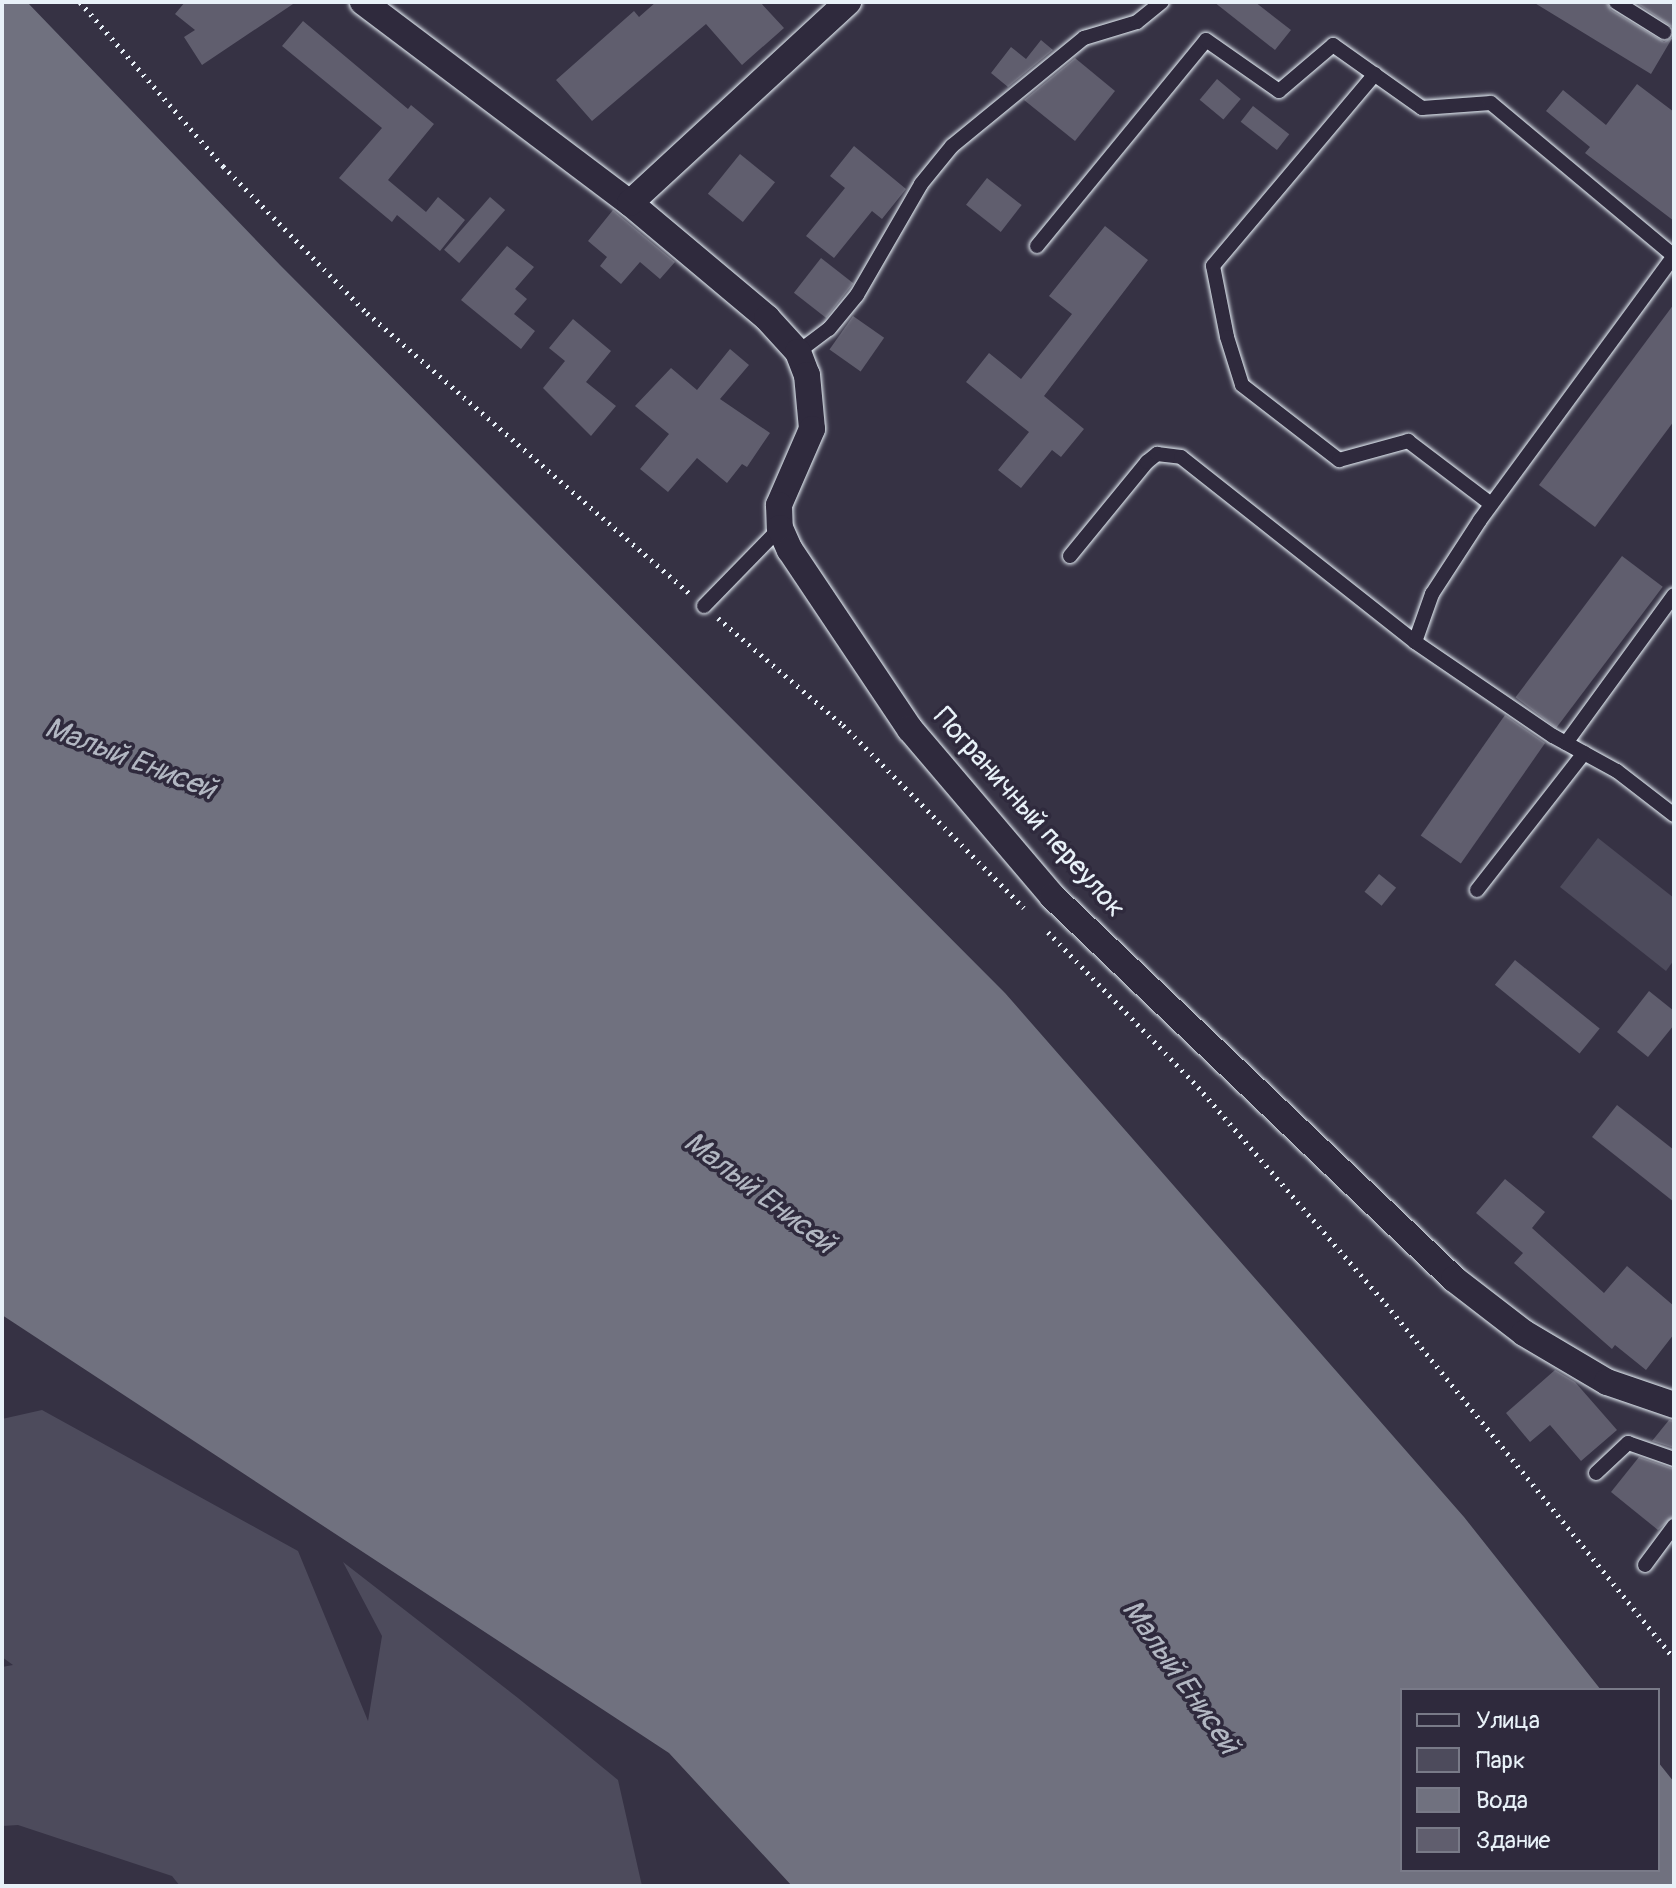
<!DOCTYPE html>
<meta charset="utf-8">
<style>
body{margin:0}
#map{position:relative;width:1676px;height:1888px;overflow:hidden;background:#363244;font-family:Pangolin,sans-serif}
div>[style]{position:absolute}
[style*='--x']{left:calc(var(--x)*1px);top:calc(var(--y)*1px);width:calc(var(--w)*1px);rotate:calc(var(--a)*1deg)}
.green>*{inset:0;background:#4d4b5c}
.water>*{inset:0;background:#70717f}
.building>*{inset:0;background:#605e6e;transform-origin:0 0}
.path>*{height:5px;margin-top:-2.5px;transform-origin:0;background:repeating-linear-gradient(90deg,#e8f1f8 0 2px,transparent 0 8px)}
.roads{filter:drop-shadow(0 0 2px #e8f1f8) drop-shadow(0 0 2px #e8f1f8)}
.lane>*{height:14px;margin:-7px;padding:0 7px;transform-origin:7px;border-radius:7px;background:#2f2a3d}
.street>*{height:26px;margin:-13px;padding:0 13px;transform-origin:13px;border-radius:13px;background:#2f2a3d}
span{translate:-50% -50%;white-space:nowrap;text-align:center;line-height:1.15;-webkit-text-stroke:7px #2f2a3d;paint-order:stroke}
.street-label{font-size:28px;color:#e8f1f8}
.water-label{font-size:30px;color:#b2b7c2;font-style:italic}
.frame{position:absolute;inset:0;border:4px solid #e8f1f8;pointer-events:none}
.legend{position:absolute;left:1400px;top:1688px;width:260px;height:184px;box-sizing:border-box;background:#2f2a3d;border:2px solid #797a88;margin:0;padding:10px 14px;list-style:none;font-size:24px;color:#e8f1f8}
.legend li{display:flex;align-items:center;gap:16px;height:40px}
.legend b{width:40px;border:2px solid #797a88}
</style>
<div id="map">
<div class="green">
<i style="clip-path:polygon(1598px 838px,1674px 898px,1674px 960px,1666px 971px,1560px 887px)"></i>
<i style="clip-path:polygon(42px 1410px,298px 1551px,368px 1721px,382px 1636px,343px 1562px,518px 1698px,618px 1780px,642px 1886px,180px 1886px,172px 1876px,18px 1825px,2px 1826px,2px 1667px,13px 1665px,2px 1657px,2px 1419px)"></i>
</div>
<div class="water">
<i style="clip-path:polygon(2px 2px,27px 2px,280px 265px,1005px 993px,1464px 1517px,1601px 1690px,1402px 1690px,1402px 1870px,1658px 1870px,1658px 1762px,1674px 1782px,1674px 1886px,792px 1886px,669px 1753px,2px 1315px)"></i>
</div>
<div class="building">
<i style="clip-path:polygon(185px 2px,296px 2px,202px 65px,184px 37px,195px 30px,175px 14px)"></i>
<i style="clip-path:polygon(656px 2px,760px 2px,784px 28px,742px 65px,706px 24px,592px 121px,556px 80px,634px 11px,639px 17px)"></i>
<i style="clip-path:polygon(1214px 2px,1255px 2px,1291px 30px,1275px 50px)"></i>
<i style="clip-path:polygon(1533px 2px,1606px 2px,1611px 10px,1664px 42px,1673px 37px,1672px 27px,1635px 2px,1674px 2px,1674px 35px,1651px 74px)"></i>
<i style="clip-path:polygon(303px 21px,408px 109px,411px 105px,434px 124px,388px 180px,426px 212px,438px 197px,465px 220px,440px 251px,397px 215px,392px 222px,339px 178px,382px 128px,282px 46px)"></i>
<i style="clip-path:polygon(1041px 40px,1053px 50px,1008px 87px,991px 73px,1011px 47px,1026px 59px)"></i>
<i style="clip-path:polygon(1075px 58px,1115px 91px,1075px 141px,1024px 100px)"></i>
<i style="left:1217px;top:79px;width:31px;height:27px;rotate:40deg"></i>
<i style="clip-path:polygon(1637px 84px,1674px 112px,1674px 221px,1585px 153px,1590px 147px,1546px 111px,1563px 90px,1606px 125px)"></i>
<i style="left:1253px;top:106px;width:46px;height:20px;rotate:38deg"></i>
<i style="clip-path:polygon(854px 146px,906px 189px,882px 219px,872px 211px,834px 258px,806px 236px,845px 188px,830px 176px)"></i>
<i style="left:740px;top:154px;width:45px;height:51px;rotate:39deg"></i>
<i style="left:987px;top:178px;width:44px;height:34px;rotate:38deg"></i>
<i style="left:490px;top:197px;width:20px;height:70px;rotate:41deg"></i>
<i style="clip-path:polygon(613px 210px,675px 262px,660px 279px,640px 262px,621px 284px,600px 266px,607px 257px,588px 241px)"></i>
<i style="clip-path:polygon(1105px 226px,1148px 260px,1044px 396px,1084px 429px,1061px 457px,1052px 450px,1021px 488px,998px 470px,1029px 432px,966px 382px,989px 353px,1021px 379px,1072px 314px,1049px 296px)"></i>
<i style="clip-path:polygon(507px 246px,534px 267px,515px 289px,527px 299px,514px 314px,535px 331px,521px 349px,461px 300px)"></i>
<i style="left:821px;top:258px;width:41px;height:44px;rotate:38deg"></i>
<i style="clip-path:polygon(1674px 304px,1674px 421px,1595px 527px,1539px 485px)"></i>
<i style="left:853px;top:316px;width:38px;height:41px;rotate:35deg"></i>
<i style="clip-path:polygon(573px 319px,611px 351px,586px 382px,616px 406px,591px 436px,543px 388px,565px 361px,549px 348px)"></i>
<i style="clip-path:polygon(730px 349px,749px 365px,720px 399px,770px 433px,747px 467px,742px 464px,727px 483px,697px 458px,668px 492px,640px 469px,669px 434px,635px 406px,671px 368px,697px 390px)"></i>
<i style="left:1622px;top:556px;width:51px;height:177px;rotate:37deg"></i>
<i style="left:1505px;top:715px;width:49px;height:147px;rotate:35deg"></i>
<i style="left:1379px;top:874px;width:22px;height:23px;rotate:39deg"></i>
<i style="left:1515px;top:960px;width:109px;height:32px;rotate:39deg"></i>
<i style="clip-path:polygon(1649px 991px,1674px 1011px,1674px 1025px,1648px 1057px,1617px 1032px)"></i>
<i style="clip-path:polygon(1617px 1105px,1674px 1150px,1674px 1202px,1592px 1137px)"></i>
<i style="clip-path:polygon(1505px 1179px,1545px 1212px,1532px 1228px,1604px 1293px,1627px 1266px,1674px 1306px,1674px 1334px,1646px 1370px,1615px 1345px,1612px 1349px,1514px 1263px,1523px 1253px,1476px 1213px)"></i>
<i style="clip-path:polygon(1555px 1370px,1575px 1382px,1617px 1430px,1581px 1461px,1550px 1425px,1530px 1442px,1506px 1413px)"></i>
<i style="clip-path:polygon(1669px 1420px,1674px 1421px,1674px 1448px,1652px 1441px)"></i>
<i style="clip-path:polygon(1639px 1457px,1674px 1469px,1674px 1516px,1658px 1530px,1611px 1492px)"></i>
</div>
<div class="path">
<i style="--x:80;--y:2;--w:218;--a:48.9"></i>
<i style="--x:223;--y:166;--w:206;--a:45.6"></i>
<i style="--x:367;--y:313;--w:427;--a:41"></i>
<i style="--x:718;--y:618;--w:165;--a:40.6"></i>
<i style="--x:843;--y:725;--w:257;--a:45.3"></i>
<i style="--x:1048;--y:932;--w:216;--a:45.9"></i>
<i style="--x:1198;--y:1087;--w:287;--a:49.1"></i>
<i style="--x:1386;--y:1304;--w:456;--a:50.9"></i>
</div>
<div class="roads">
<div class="lane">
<i style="--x:1616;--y:2;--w:57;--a:32"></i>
<i style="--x:1375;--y:74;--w:251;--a:130.2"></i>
<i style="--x:1213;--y:266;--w:72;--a:78.8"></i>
<i style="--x:1227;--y:337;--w:50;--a:72.6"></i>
<i style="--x:1242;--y:385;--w:123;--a:37.7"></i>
<i style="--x:1339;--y:460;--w:72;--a:-15.4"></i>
<i style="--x:1408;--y:441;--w:104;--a:37.2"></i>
<i style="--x:1037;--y:246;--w:266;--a:-50.6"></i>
<i style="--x:1206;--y:40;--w:89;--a:34.9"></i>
<i style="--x:1279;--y:91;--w:71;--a:-40.4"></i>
<i style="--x:1333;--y:45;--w:109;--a:35.3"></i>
<i style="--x:1422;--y:108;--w:69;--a:-4.1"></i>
<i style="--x:1491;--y:103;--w:239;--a:39.9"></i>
<i style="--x:798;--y:352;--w:39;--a:-37"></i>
<i style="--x:829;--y:329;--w:44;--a:-50.5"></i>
<i style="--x:857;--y:295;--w:128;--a:-60"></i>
<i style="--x:921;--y:184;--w:49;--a:-50.8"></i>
<i style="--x:952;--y:146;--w:171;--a:-39.3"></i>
<i style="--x:1084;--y:38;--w:55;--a:-16.8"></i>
<i style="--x:1137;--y:22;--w:32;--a:-39"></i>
<i style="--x:1070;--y:556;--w:122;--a:-50.7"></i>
<i style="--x:1147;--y:462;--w:13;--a:-39"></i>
<i style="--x:1157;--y:454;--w:24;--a:7"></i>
<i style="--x:1181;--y:457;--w:298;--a:38.3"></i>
<i style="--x:1415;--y:642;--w:167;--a:34.3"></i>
<i style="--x:1553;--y:736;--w:73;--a:28.7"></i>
<i style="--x:1617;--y:771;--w:72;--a:37.7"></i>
<i style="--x:704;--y:606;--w:109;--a:-45.7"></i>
<i style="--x:1415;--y:642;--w:51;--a:-70.5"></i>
<i style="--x:1432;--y:594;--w:88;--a:-57"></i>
<i style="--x:1480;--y:520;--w:328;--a:-53.7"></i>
<i style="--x:1566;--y:743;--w:183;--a:-53.9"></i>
<i style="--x:1477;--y:890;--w:174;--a:-52"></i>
<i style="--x:1596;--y:1473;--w:44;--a:-43.2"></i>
<i style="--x:1628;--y:1443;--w:49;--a:19.2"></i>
<i style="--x:1645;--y:1565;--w:49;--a:-53.4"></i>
</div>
<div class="street">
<i style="--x:363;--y:2;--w:334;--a:37"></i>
<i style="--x:630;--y:203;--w:179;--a:40"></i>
<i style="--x:767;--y:318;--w:46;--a:47.6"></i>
<i style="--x:798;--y:352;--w:25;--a:69"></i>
<i style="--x:807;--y:375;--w:54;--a:84.7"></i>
<i style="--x:812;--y:429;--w:83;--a:113.5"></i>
<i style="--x:779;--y:505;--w:23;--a:88"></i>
<i style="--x:780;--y:528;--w:24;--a:66"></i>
<i style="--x:790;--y:550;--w:216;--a:56.2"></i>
<i style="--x:910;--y:729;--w:219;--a:49.6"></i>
<i style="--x:1052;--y:896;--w:555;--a:43.61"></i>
<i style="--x:1454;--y:1279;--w:88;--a:37.6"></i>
<i style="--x:1524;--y:1333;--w:96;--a:30.6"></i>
<i style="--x:1607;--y:1382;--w:71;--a:18.9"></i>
<i style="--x:630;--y:203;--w:297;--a:-42.7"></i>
</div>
</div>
<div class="street-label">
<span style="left:1029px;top:813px;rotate:48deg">Пограничный переулок</span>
</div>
<div class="water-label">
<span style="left:130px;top:759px;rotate:21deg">Малый Енисей</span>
<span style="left:759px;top:1193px;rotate:37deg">Малый Енисей</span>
<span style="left:1180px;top:1677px;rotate:55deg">Малый Енисей</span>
</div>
<div class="frame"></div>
<ul class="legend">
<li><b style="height:10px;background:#2f2a3d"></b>Улица</li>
<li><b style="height:22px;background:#4d4b5c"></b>Парк</li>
<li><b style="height:22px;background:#70717f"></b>Вода</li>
<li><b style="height:22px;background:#605e6e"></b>Здание</li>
</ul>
</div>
